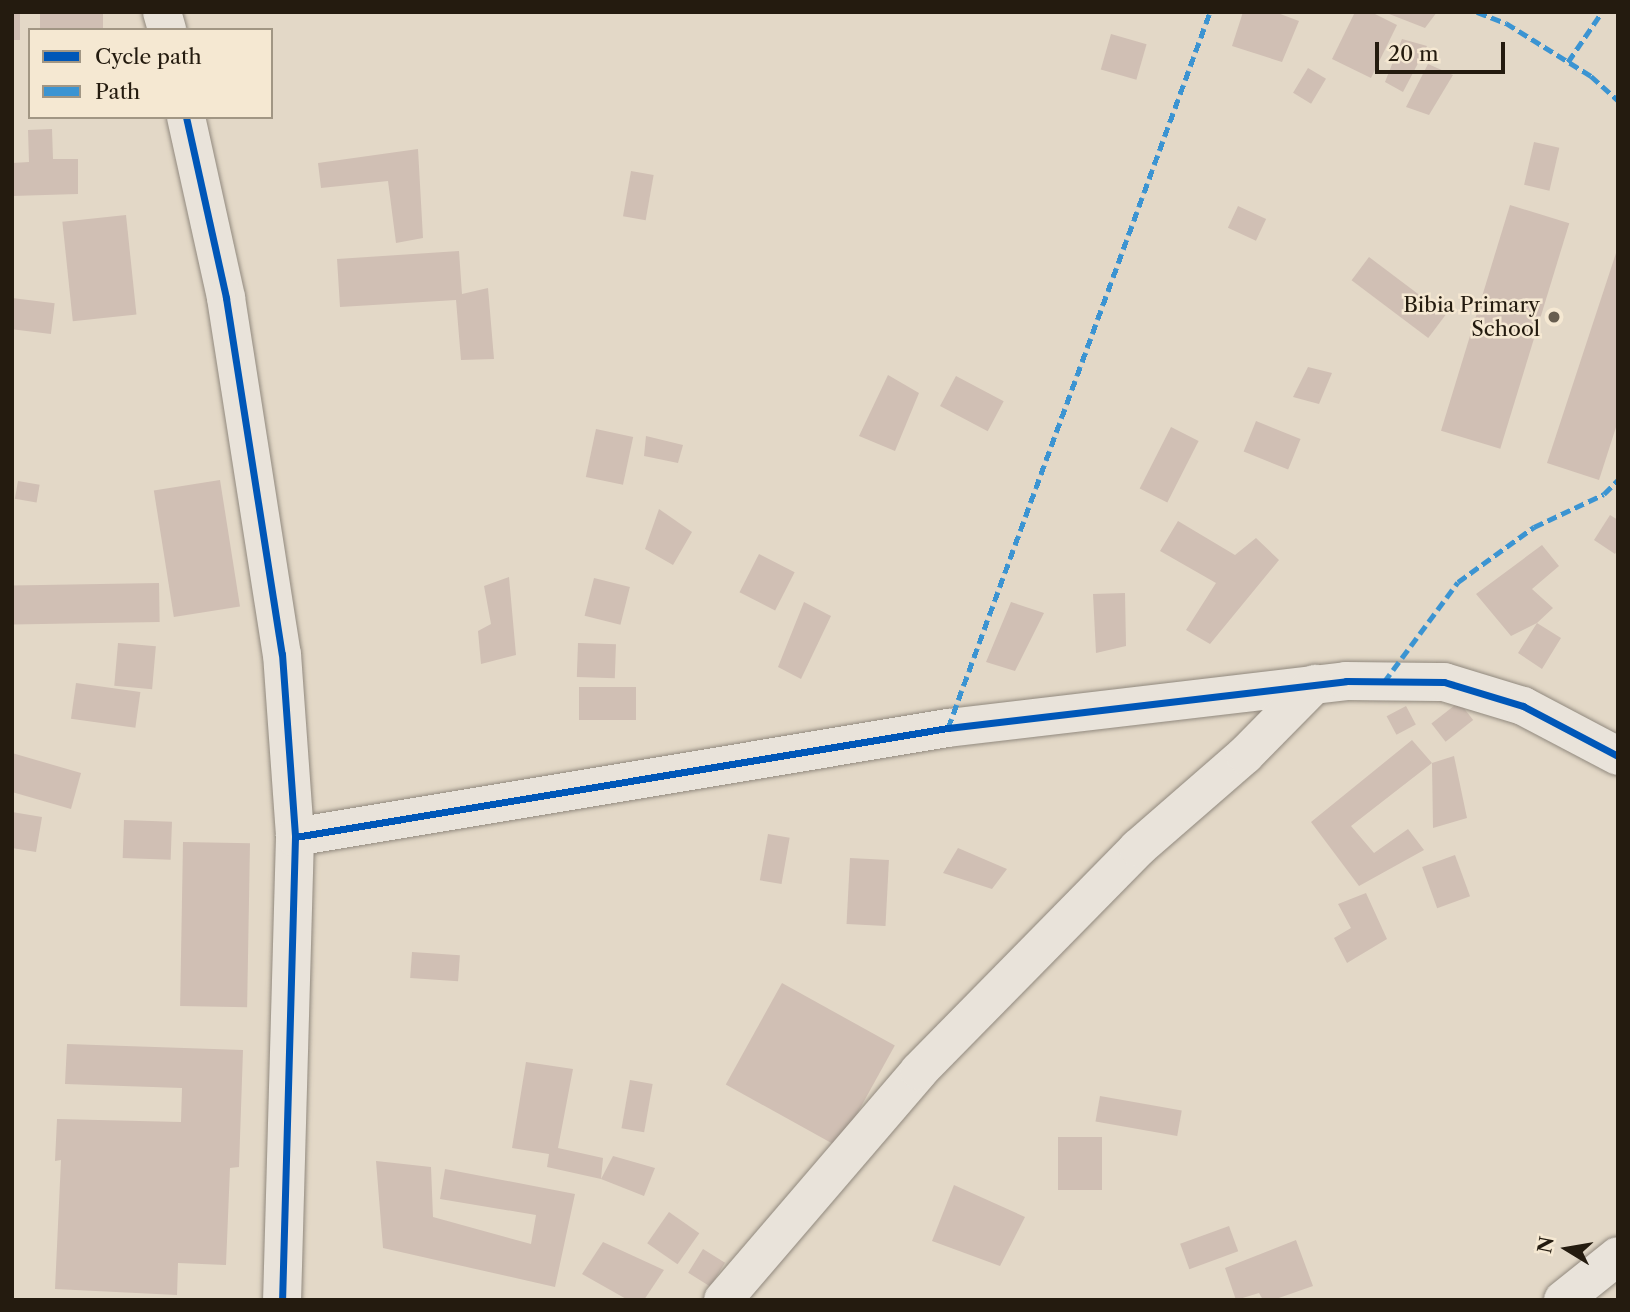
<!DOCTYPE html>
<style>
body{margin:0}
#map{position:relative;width:1630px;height:1312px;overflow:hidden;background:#e3d8c7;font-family:"Libre Caslon Text",serif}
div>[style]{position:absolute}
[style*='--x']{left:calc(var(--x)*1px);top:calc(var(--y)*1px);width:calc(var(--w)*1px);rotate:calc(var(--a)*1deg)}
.building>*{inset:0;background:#d0bfb4;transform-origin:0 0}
.roads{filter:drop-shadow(0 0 2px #91897e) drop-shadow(0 0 2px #91897e)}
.street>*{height:38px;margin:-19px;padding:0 19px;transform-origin:19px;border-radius:19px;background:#e9e3da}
.quiet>*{height:5px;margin-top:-2.5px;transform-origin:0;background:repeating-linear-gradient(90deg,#3b94d2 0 10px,transparent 0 15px)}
.cycleway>*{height:7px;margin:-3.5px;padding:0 3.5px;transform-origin:3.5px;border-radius:3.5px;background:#0057b8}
.dots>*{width:19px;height:19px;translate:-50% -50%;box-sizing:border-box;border:4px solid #f5e8d2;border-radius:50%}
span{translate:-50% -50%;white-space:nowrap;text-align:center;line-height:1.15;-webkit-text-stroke:5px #f5e8d2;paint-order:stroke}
.poi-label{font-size:21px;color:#241b0f}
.right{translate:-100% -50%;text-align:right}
.frame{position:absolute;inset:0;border:14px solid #241b0f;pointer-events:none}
.legend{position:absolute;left:28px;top:28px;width:245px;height:91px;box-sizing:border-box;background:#f5e8d2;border:2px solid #a19684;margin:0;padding:9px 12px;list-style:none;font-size:21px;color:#241b0f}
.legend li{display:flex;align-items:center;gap:14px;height:35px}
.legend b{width:35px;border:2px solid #a19684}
.north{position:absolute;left:1532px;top:1214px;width:70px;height:70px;-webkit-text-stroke:5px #f5e8d2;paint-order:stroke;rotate:281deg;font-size:19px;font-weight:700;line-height:28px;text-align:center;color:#241b0f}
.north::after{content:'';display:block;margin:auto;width:24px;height:32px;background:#241b0f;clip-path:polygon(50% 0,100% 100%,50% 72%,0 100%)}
.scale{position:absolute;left:1375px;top:42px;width:130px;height:32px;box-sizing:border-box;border:4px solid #241b0f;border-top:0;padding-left:9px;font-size:21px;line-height:24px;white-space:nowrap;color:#241b0f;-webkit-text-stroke:5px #f5e8d2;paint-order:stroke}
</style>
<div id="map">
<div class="building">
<i style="left:12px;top:12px;width:8px;height:28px"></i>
<i style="left:40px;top:12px;width:63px;height:18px"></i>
<i style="clip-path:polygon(1243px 12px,1275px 12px,1299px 21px,1282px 62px,1232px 46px)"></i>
<i style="clip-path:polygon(1355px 12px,1371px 12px,1397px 25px,1371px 78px,1332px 59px)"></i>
<i style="clip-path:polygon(1384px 12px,1437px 12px,1425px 28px)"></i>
<i style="left:1111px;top:34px;width:37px;height:37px;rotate:16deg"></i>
<i style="clip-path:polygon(1402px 39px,1427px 46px,1403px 92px,1385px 82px)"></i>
<i style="clip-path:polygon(1428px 64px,1453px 75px,1429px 115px,1406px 107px)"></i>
<i style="left:1308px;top:68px;width:21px;height:29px;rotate:31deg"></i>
<i style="clip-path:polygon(52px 129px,53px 159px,78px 159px,78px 194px,12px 196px,12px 163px,29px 162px,28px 130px)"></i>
<i style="left:1534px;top:142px;width:26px;height:44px;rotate:13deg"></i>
<i style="clip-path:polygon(418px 149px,423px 238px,396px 243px,388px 181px,321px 188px,318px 163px)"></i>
<i style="left:631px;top:171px;width:23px;height:46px;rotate:10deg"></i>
<i style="left:1510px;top:205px;width:62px;height:236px;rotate:17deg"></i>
<i style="left:1238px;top:206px;width:31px;height:24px;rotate:25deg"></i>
<i style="left:126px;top:215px;width:100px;height:64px;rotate:84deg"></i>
<i style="clip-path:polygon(1618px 247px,1618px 421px,1599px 480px,1547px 463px)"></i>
<i style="clip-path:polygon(459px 251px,462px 294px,488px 288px,494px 359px,461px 360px,456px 300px,340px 307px,337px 259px)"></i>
<i style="left:1369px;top:257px;width:96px;height:29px;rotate:37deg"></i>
<i style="left:12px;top:298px;width:43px;height:31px;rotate:7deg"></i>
<i style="clip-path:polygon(1308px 367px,1332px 373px,1319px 404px,1293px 397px)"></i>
<i style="clip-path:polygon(888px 375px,919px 393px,895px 451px,859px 436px)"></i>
<i style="left:956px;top:376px;width:54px;height:34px;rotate:28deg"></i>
<i style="left:1256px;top:421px;width:48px;height:33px;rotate:22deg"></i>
<i style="left:1171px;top:427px;width:31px;height:69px;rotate:27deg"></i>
<i style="left:596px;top:429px;width:38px;height:49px;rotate:12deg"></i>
<i style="clip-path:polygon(646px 436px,683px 445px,678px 463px,644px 456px)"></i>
<i style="left:220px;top:480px;width:128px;height:67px;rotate:81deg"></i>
<i style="left:18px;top:481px;width:22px;height:18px;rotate:10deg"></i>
<i style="clip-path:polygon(659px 509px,692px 532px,673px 565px,645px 549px)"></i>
<i style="clip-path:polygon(1610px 515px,1618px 520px,1618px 549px,1615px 554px,1594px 540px)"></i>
<i style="clip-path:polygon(1178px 521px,1235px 555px,1256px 538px,1279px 560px,1210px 644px,1186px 630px,1216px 583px,1160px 551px)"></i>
<i style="clip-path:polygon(1542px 545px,1559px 566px,1532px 589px,1553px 608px,1537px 623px,1561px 638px,1542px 669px,1518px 653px,1537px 623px,1511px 636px,1476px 594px)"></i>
<i style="left:759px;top:554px;width:40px;height:43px;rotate:27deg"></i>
<i style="clip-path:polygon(509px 577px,516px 655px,481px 664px,478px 631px,491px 624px,484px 586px)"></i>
<i style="left:594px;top:578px;width:37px;height:39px;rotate:14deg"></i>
<i style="left:159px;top:583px;width:39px;height:147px;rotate:89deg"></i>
<i style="clip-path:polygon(1125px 593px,1126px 646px,1096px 653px,1093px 594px)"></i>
<i style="clip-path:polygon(804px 602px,831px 616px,801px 679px,778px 667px)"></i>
<i style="clip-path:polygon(1011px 602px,1044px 613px,1015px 671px,986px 662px)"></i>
<i style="left:118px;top:643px;width:38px;height:43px;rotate:5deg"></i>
<i style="left:578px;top:643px;width:38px;height:34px;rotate:2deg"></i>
<i style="left:76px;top:683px;width:65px;height:36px;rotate:8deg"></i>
<i style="left:579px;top:687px;width:57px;height:33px"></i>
<i style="left:1459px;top:702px;width:23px;height:35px;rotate:52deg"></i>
<i style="left:1406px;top:706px;width:21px;height:22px;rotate:62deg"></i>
<i style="clip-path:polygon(1412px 740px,1432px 763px,1351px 826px,1374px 853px,1408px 829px,1424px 850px,1359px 886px,1311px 822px)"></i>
<i style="clip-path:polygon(12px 753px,81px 773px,71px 809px,12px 792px)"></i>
<i style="clip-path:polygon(1454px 756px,1467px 818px,1433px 828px,1432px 763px)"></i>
<i style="clip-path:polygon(12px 812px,42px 817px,36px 852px,12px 848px)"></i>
<i style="left:124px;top:820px;width:48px;height:38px;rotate:2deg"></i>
<i style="left:768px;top:834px;width:22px;height:47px;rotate:10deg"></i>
<i style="left:183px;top:842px;width:67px;height:164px;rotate:1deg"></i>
<i style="clip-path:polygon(958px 848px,1007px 869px,992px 889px,943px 873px)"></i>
<i style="left:1455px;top:855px;width:44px;height:35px;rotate:70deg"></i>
<i style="left:850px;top:858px;width:39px;height:66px;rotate:3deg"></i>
<i style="clip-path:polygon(1366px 893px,1387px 939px,1347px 963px,1334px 938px,1351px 928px,1338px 904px)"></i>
<i style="left:412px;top:952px;width:48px;height:26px;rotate:4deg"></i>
<i style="left:782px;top:983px;width:129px;height:116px;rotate:29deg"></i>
<i style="clip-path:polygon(67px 1044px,243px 1050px,239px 1167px,230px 1168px,226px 1265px,178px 1263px,177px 1295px,55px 1289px,61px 1160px,55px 1161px,57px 1119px,181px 1122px,182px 1088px,65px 1084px)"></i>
<i style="clip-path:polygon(526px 1062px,573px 1069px,558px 1148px,603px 1158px,601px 1179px,547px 1167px,549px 1154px,512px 1148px)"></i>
<i style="left:630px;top:1080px;width:23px;height:49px;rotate:10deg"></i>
<i style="left:1100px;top:1096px;width:83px;height:26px;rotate:10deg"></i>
<i style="left:1058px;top:1137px;width:44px;height:53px"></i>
<i style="clip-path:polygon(613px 1156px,655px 1168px,644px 1196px,601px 1179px)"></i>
<i style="clip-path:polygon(376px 1161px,431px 1167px,433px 1217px,531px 1244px,536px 1215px,440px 1199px,445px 1169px,575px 1194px,555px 1287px,383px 1248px)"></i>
<i style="clip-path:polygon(954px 1185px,1025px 1217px,1000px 1266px,932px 1241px)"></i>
<i style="left:669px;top:1212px;width:37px;height:38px;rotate:35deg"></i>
<i style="left:1229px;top:1226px;width:27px;height:52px;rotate:70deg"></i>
<i style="clip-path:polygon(1296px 1240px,1313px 1286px,1273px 1300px,1263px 1300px,1259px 1293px,1236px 1300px,1225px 1268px)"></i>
<i style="clip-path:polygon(603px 1242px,664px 1270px,644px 1300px,628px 1300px,582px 1274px)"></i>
<i style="left:703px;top:1249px;width:26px;height:28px;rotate:32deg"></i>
</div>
<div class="roads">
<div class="street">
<i style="--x:162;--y:12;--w:19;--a:74"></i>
<i style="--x:186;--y:117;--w:185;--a:77.5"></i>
<i style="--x:226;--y:298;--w:360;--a:81.1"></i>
<i style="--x:282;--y:654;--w:183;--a:85.9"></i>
<i style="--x:295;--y:837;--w:463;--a:91.6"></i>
<i style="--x:295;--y:837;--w:662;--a:-9.48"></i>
<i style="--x:948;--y:728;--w:401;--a:-6.7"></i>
<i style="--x:1346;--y:681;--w:98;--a:0.6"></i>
<i style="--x:1444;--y:682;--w:83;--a:16.9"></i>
<i style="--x:1523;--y:706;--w:107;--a:27.8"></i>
<i style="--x:723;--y:1300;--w:301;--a:-49.4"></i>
<i style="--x:919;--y:1071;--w:313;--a:-45.5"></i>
<i style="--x:1138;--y:848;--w:142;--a:-41"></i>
<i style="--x:1245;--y:755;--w:100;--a:-45.4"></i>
<i style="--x:1563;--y:1300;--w:70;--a:-38.7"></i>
</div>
</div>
<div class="quiet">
<i style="--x:1477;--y:12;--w:31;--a:21"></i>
<i style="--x:1506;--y:23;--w:100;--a:31.9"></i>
<i style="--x:1591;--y:76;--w:36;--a:42"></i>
<i style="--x:1568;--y:62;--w:60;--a:-55.8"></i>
<i style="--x:1384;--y:682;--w:124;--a:-53.5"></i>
<i style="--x:1458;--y:582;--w:94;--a:-35.9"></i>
<i style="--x:1534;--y:527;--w:77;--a:-25.2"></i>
<i style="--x:1604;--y:494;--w:20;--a:-45"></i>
<i style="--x:948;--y:728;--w:762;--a:-69.9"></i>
</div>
<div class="cycleway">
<i style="--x:186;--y:117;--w:185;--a:77.5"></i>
<i style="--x:226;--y:298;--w:360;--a:81.1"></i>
<i style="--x:282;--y:654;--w:183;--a:85.9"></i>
<i style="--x:295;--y:837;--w:463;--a:91.6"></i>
<i style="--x:295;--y:837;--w:662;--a:-9.48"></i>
<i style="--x:948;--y:728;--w:401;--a:-6.7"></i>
<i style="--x:1346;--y:681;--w:98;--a:0.6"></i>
<i style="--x:1444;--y:682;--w:83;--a:16.9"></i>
<i style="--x:1523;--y:706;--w:107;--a:27.8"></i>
</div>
<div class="dots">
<i style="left:1554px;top:317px;background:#675d4f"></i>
</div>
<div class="poi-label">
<span class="right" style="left:1540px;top:317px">Bibia Primary<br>School</span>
</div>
<div class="frame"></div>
<ul class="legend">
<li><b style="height:9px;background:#0057b8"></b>Cycle path</li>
<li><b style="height:9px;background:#3b94d2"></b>Path</li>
</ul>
<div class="north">N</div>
<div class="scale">20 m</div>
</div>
